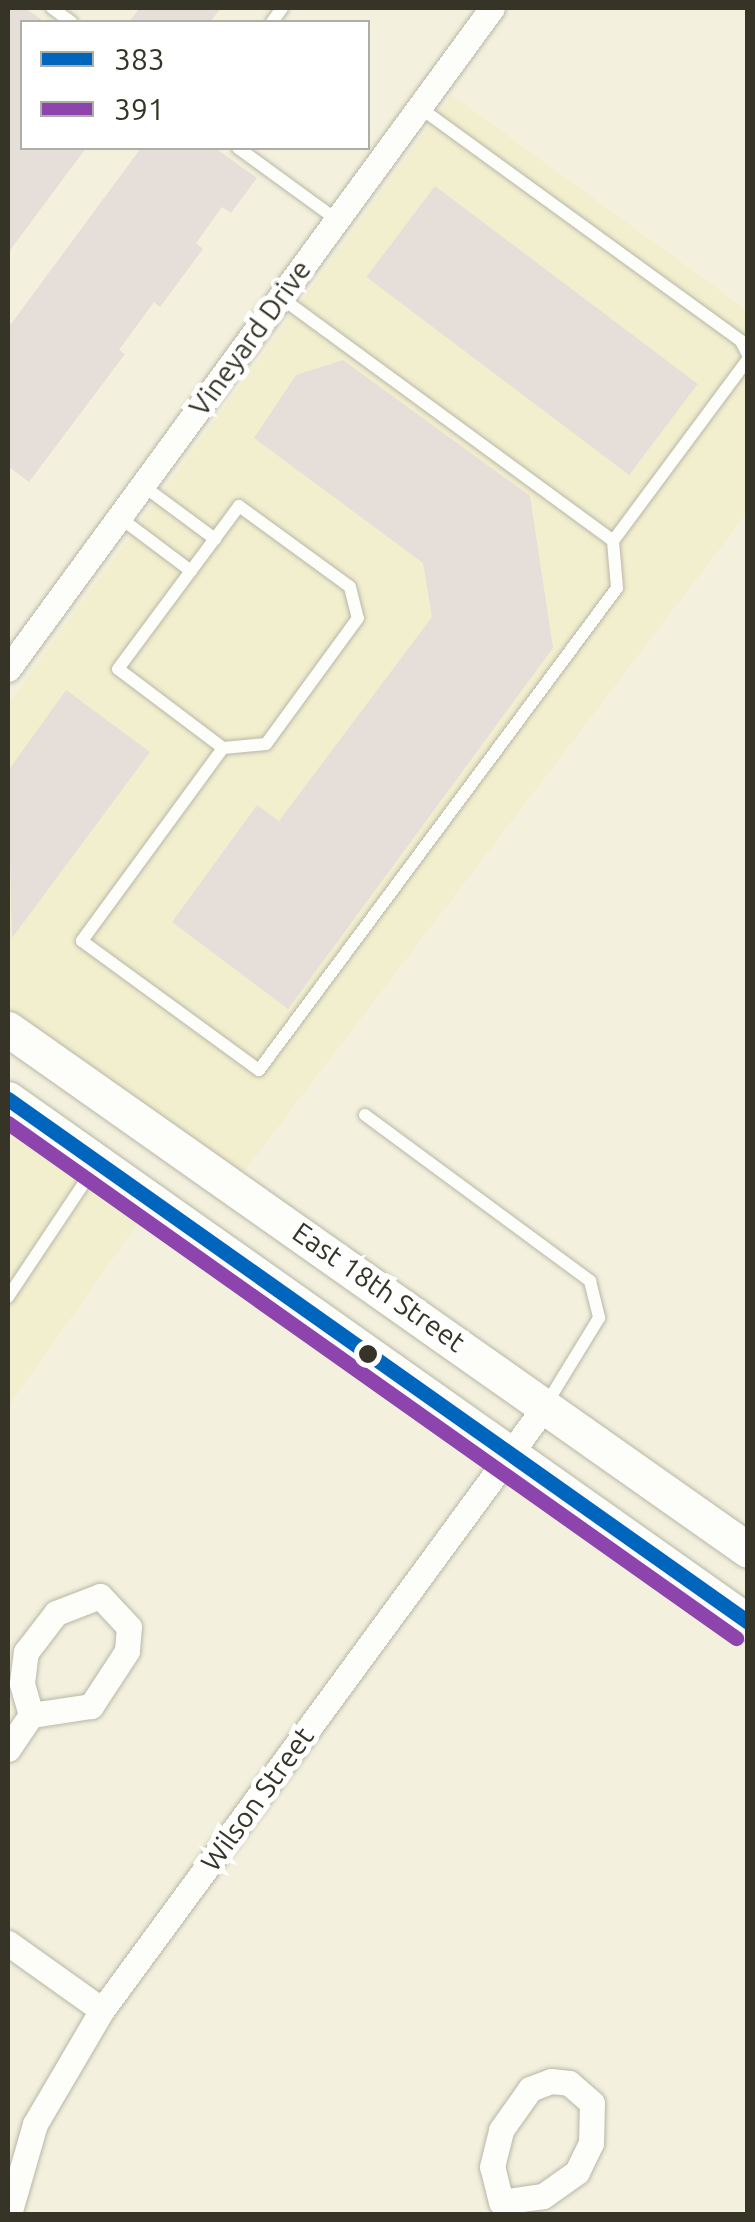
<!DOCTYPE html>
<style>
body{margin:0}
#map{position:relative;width:755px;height:2222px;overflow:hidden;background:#f3f1dd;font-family:Ubuntu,sans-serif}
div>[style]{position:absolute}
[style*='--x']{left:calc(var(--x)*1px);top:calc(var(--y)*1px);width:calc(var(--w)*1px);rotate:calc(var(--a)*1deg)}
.built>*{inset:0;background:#f2efcf}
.building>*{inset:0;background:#e5ded9;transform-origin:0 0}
.roads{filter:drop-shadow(0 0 2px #b8b6a7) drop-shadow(0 0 2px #b8b6a7)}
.lane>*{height:12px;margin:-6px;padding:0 6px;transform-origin:6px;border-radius:6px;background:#fdfdfa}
.street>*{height:25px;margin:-12.5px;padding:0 12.5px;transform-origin:12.5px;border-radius:12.5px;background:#fdfdfa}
.secondary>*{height:35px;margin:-17.5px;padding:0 17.5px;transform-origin:17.5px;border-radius:17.5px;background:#fdfdfa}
.bus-1>*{height:15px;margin:-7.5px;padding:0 7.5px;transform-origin:7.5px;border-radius:7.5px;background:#0065bd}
.bus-2>*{height:15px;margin:-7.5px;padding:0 7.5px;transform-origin:7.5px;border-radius:7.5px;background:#8e44ad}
.dots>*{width:28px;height:28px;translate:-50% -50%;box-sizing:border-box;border:5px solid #fff;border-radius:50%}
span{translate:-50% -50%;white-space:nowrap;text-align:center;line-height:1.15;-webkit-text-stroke:10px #fff;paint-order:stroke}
.street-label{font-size:28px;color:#353427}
.frame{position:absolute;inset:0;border:10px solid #353427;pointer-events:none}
.legend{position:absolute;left:20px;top:20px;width:350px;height:130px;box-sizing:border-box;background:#fff;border:2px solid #aeaea9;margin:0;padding:12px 18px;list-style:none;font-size:30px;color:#353427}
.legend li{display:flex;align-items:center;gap:20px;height:50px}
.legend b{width:50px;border:2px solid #aeaea9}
</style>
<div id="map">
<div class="built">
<i style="clip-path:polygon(452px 95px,747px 310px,747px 513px,243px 1173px,8px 1008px,8px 704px)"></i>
<i style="clip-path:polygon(8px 1120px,143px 1216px,8px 1407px)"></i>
</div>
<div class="building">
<i style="clip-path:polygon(8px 8px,25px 8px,45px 22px,22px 22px,22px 148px,86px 148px,8px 253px)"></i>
<i style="clip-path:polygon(140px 8px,221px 8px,210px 22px,129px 22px)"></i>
<i style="clip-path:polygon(141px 148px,215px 148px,257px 178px,231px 213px,222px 207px,196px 243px,203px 249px,160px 307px,154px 302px,119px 350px,125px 354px,29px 482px,8px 466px,8px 328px)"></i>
<i style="left:435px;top:186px;width:329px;height:114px;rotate:37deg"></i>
<i style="clip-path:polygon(343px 360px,530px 496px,553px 648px,288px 1009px,172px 922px,257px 805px,279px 821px,432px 617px,423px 563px,254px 438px,296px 375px)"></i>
<i style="clip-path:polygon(66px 690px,150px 752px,12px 938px,8px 771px)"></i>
</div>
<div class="roads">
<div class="lane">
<i style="--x:52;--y:8;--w:24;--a:36"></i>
<i style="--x:272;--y:22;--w:17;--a:-54"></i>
<i style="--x:419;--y:107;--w:398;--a:36"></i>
<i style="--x:741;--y:341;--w:16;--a:63"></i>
<i style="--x:238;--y:148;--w:122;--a:36"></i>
<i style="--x:280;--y:297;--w:413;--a:36.2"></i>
<i style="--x:142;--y:485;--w:91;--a:36.5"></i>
<i style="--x:239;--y:506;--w:137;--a:36.1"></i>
<i style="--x:350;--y:587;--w:32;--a:76"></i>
<i style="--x:358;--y:618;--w:156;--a:126.1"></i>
<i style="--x:266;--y:744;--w:43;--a:174.7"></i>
<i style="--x:223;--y:748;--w:131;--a:-143"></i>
<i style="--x:118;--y:669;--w:203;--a:-53.4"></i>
<i style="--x:119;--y:517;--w:90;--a:36.9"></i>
<i style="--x:223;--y:748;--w:239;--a:126.2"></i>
<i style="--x:82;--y:941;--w:219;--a:36.1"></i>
<i style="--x:259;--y:1070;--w:600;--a:-53.4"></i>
<i style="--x:617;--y:588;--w:47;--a:-94.9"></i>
<i style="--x:613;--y:541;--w:227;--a:-53.4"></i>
<i style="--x:365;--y:1115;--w:280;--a:36.4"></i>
<i style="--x:590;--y:1281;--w:38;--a:76"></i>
<i style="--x:599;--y:1318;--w:100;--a:121.5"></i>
<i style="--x:8;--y:1297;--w:159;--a:-56.3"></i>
</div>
<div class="street">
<i style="--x:8;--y:669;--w:819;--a:-53.79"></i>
<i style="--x:100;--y:1596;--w:42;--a:46.9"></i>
<i style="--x:129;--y:1627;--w:24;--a:95"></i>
<i style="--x:127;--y:1651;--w:66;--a:123.2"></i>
<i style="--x:91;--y:1706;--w:61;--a:171.5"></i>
<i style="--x:31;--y:1715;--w:33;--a:-106"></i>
<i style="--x:22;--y:1683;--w:31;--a:-83"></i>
<i style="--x:26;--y:1652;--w:49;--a:-52.4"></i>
<i style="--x:56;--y:1613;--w:47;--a:-21.1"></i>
<i style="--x:8;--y:1749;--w:41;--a:-55.9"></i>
<i style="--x:8;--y:1943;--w:115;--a:35.5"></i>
<i style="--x:551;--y:2081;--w:18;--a:6"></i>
<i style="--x:569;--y:2083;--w:30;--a:41"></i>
<i style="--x:592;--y:2103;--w:40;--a:91.4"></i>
<i style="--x:591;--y:2143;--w:32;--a:116"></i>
<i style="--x:577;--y:2172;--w:42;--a:144.8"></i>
<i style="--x:543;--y:2196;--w:42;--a:171.9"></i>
<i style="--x:501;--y:2202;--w:36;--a:-104"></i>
<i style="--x:492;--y:2167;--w:38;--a:-76"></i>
<i style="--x:501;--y:2130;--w:50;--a:-54.7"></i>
<i style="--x:530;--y:2089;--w:22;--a:-21"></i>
<i style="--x:9;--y:2214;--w:94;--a:-73.9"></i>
<i style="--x:35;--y:2124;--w:132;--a:-59.6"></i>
<i style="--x:102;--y:2010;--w:750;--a:-53.73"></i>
</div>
<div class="secondary">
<i style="--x:8;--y:1029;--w:905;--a:35.15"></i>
<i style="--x:8;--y:1099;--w:906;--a:35.25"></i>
</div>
</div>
<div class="bus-1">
<i style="--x:8;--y:1099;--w:906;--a:35.25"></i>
</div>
<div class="bus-2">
<i style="--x:8;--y:1123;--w:892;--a:35.28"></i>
</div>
<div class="dots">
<i style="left:368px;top:1354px;background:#353427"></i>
</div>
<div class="street-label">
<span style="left:250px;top:338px;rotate:-54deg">Vineyard Drive</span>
<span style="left:379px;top:1287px;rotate:35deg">East 18th Street</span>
<span style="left:257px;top:1799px;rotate:-54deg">Wilson Street</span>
</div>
<div class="frame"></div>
<ul class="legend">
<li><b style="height:12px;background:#0065bd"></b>383</li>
<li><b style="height:12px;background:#8e44ad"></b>391</li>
</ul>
</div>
